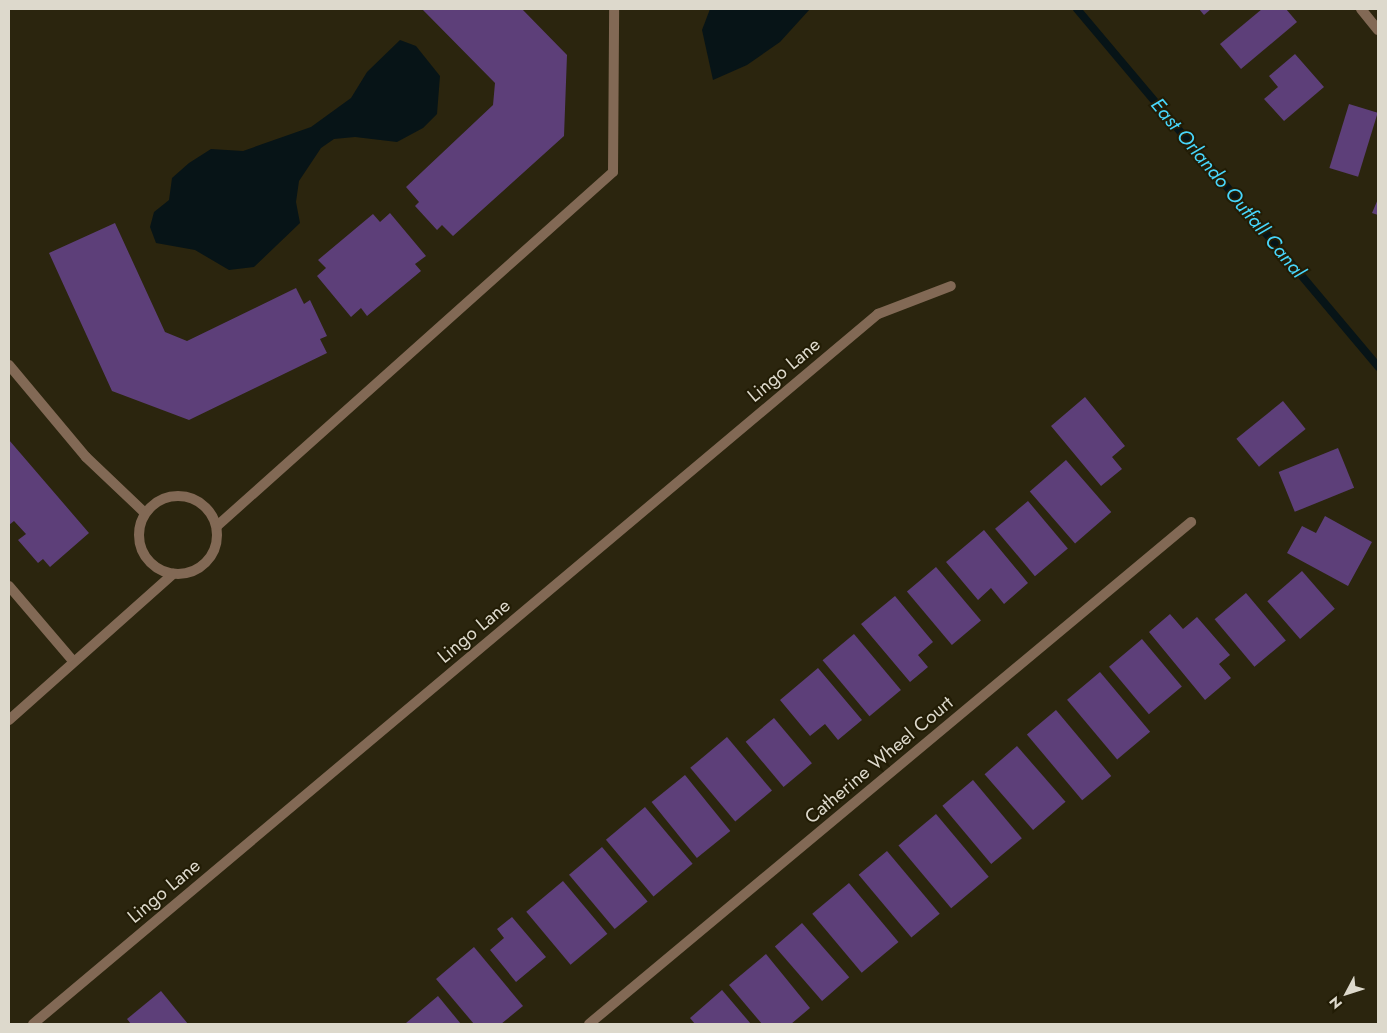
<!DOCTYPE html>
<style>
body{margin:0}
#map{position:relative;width:1387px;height:1033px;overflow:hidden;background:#2b250e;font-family:Jost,sans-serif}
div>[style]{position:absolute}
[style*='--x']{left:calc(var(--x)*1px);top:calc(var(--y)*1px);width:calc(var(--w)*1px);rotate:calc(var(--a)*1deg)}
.water>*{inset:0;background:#071417}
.stream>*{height:8px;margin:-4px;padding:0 4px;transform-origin:4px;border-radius:4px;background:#071417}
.building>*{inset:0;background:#5d3f79;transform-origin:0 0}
.lane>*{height:10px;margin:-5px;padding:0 5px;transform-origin:5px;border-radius:5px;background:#826955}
.lane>.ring{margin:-5px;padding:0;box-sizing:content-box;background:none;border:10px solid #826955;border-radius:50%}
.street>*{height:10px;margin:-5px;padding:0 5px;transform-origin:5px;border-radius:5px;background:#826955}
span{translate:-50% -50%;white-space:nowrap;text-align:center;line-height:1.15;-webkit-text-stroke:4px #221c05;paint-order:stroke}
.street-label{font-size:19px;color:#ddd9cc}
.water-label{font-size:20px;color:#48d6fb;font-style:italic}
.frame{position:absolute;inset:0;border:10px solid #ddd9cc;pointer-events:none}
.north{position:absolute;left:1322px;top:968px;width:50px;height:50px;-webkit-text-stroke:4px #221c05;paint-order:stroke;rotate:230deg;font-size:14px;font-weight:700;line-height:20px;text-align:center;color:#ddd9cc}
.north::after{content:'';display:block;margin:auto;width:18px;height:22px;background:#ddd9cc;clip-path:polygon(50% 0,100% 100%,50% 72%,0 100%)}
</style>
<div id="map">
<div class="water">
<i style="clip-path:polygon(710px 9px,810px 9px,780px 42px,747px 65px,713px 80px,702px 30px)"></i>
<i style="clip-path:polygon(400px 40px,416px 46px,440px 76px,437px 114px,423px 128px,397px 142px,355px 137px,334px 139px,321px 148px,299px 181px,296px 202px,300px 223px,254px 267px,229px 270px,195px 250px,156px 243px,150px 227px,154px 212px,169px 200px,172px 178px,189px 163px,211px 149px,243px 151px,311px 127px,351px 98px,367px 72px)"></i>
</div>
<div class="stream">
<i style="--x:1077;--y:9;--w:468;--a:49.9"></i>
</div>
<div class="building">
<i style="clip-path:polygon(422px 9px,522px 9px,567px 55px,564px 136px,453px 236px,442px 225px,437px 230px,415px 206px,419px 202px,406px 187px,493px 105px,495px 83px)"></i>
<i style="clip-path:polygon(1199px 9px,1211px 9px,1204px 15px)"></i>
<i style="clip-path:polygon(1262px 9px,1286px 9px,1297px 22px,1241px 69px,1220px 44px)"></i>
<i style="clip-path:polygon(1295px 54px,1324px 87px,1284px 121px,1264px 99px,1278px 87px,1269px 76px)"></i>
<i style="left:1349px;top:104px;width:30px;height:67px;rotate:17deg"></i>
<i style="clip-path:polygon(1378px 199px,1378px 215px,1372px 213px)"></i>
<i style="clip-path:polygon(390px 213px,426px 256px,415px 264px,421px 271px,367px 316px,361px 308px,351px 317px,317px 276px,326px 268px,318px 260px,373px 214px,380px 222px)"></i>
<i style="clip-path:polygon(115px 223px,165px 332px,187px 341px,296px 288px,304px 304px,310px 300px,327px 336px,320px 339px,327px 353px,189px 420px,112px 391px,49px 253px)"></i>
<i style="clip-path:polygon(1085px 397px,1125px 446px,1112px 457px,1122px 469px,1101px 486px,1051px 426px)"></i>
<i style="left:1283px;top:401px;width:36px;height:60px;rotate:51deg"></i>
<i style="clip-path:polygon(9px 440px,89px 533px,50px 567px,43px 559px,38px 563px,18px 540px,26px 534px,14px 521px,9px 525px)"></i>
<i style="left:1338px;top:448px;width:43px;height:64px;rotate:68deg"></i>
<i style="left:1066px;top:460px;width:69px;height:48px;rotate:49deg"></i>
<i style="left:1028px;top:501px;width:62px;height:43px;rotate:50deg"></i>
<i style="clip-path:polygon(1325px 516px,1372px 542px,1348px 586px,1287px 553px,1302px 526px,1316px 533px)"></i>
<i style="clip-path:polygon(984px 530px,1028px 583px,1004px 604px,991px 588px,978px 600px,946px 562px)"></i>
<i style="left:936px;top:567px;width:70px;height:38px;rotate:50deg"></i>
<i style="left:1302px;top:571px;width:50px;height:46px;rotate:49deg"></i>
<i style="left:1246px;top:593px;width:62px;height:41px;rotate:50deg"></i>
<i style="clip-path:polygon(895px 596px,933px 642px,918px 655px,928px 667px,910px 682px,861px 624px)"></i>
<i style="clip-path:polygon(1170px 614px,1183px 629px,1197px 617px,1230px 655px,1219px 664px,1231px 678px,1205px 700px,1149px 632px)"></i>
<i style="left:854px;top:634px;width:73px;height:41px;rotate:50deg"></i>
<i style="left:1142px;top:639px;width:62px;height:43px;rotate:50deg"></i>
<i style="clip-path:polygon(818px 668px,862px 720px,838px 740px,825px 724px,810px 736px,780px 700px)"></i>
<i style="left:1100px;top:672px;width:78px;height:43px;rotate:50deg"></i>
<i style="left:1056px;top:710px;width:86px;height:38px;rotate:50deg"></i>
<i style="left:774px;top:718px;width:59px;height:37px;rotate:50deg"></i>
<i style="left:727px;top:737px;width:70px;height:48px;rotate:50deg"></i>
<i style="left:1017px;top:746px;width:74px;height:43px;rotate:49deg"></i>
<i style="left:685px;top:775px;width:72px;height:43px;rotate:51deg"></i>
<i style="left:973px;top:780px;width:76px;height:40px;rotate:50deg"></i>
<i style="left:645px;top:807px;width:74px;height:51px;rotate:50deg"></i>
<i style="left:936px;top:814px;width:82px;height:49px;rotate:50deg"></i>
<i style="left:602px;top:847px;width:71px;height:43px;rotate:50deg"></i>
<i style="left:887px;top:851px;width:82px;height:37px;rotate:50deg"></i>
<i style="left:563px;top:881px;width:69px;height:48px;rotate:50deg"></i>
<i style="left:849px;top:883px;width:77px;height:48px;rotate:50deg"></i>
<i style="clip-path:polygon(512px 917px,546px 957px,516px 982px,490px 950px,504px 938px,497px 929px)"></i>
<i style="left:802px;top:923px;width:72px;height:36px;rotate:49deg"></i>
<i style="clip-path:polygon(474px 947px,523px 1006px,501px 1024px,474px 1024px,436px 979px)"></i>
<i style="clip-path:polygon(766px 954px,810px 1008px,791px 1024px,762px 1024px,729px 985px)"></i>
<i style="clip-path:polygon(722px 990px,751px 1024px,695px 1024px,690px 1018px)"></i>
<i style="clip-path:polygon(161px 991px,188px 1024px,131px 1024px,127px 1019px)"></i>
<i style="clip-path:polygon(438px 996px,461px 1024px,407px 1024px,406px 1023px)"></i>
</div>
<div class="lane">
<i style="--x:9;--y:365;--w:120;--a:50.1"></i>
<i style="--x:86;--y:457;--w:81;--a:43.5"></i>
<i class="ring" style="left:139px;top:496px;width:68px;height:68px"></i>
<i style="--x:217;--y:526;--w:531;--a:-41.79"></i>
<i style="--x:613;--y:172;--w:163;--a:-89.6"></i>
<i style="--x:9;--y:586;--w:99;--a:49.5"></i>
<i style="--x:9;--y:720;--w:220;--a:-41.7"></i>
</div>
<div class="street">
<i style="--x:1361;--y:9;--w:27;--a:51"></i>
<i style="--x:33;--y:1024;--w:1104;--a:-40.04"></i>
<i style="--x:878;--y:314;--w:78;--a:-21"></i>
<i style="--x:589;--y:1024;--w:784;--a:-39.82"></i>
</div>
<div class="street-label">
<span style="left:784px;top:370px;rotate:-40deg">Lingo Lane</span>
<span style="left:474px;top:631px;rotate:-40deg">Lingo Lane</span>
<span style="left:879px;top:760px;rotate:-40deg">Catherine Wheel Court</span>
<span style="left:164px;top:891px;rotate:-40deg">Lingo Lane</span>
</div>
<div class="water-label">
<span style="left:1228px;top:188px;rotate:50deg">East Orlando Outfall Canal</span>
</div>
<div class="frame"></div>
<div class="north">N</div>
</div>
